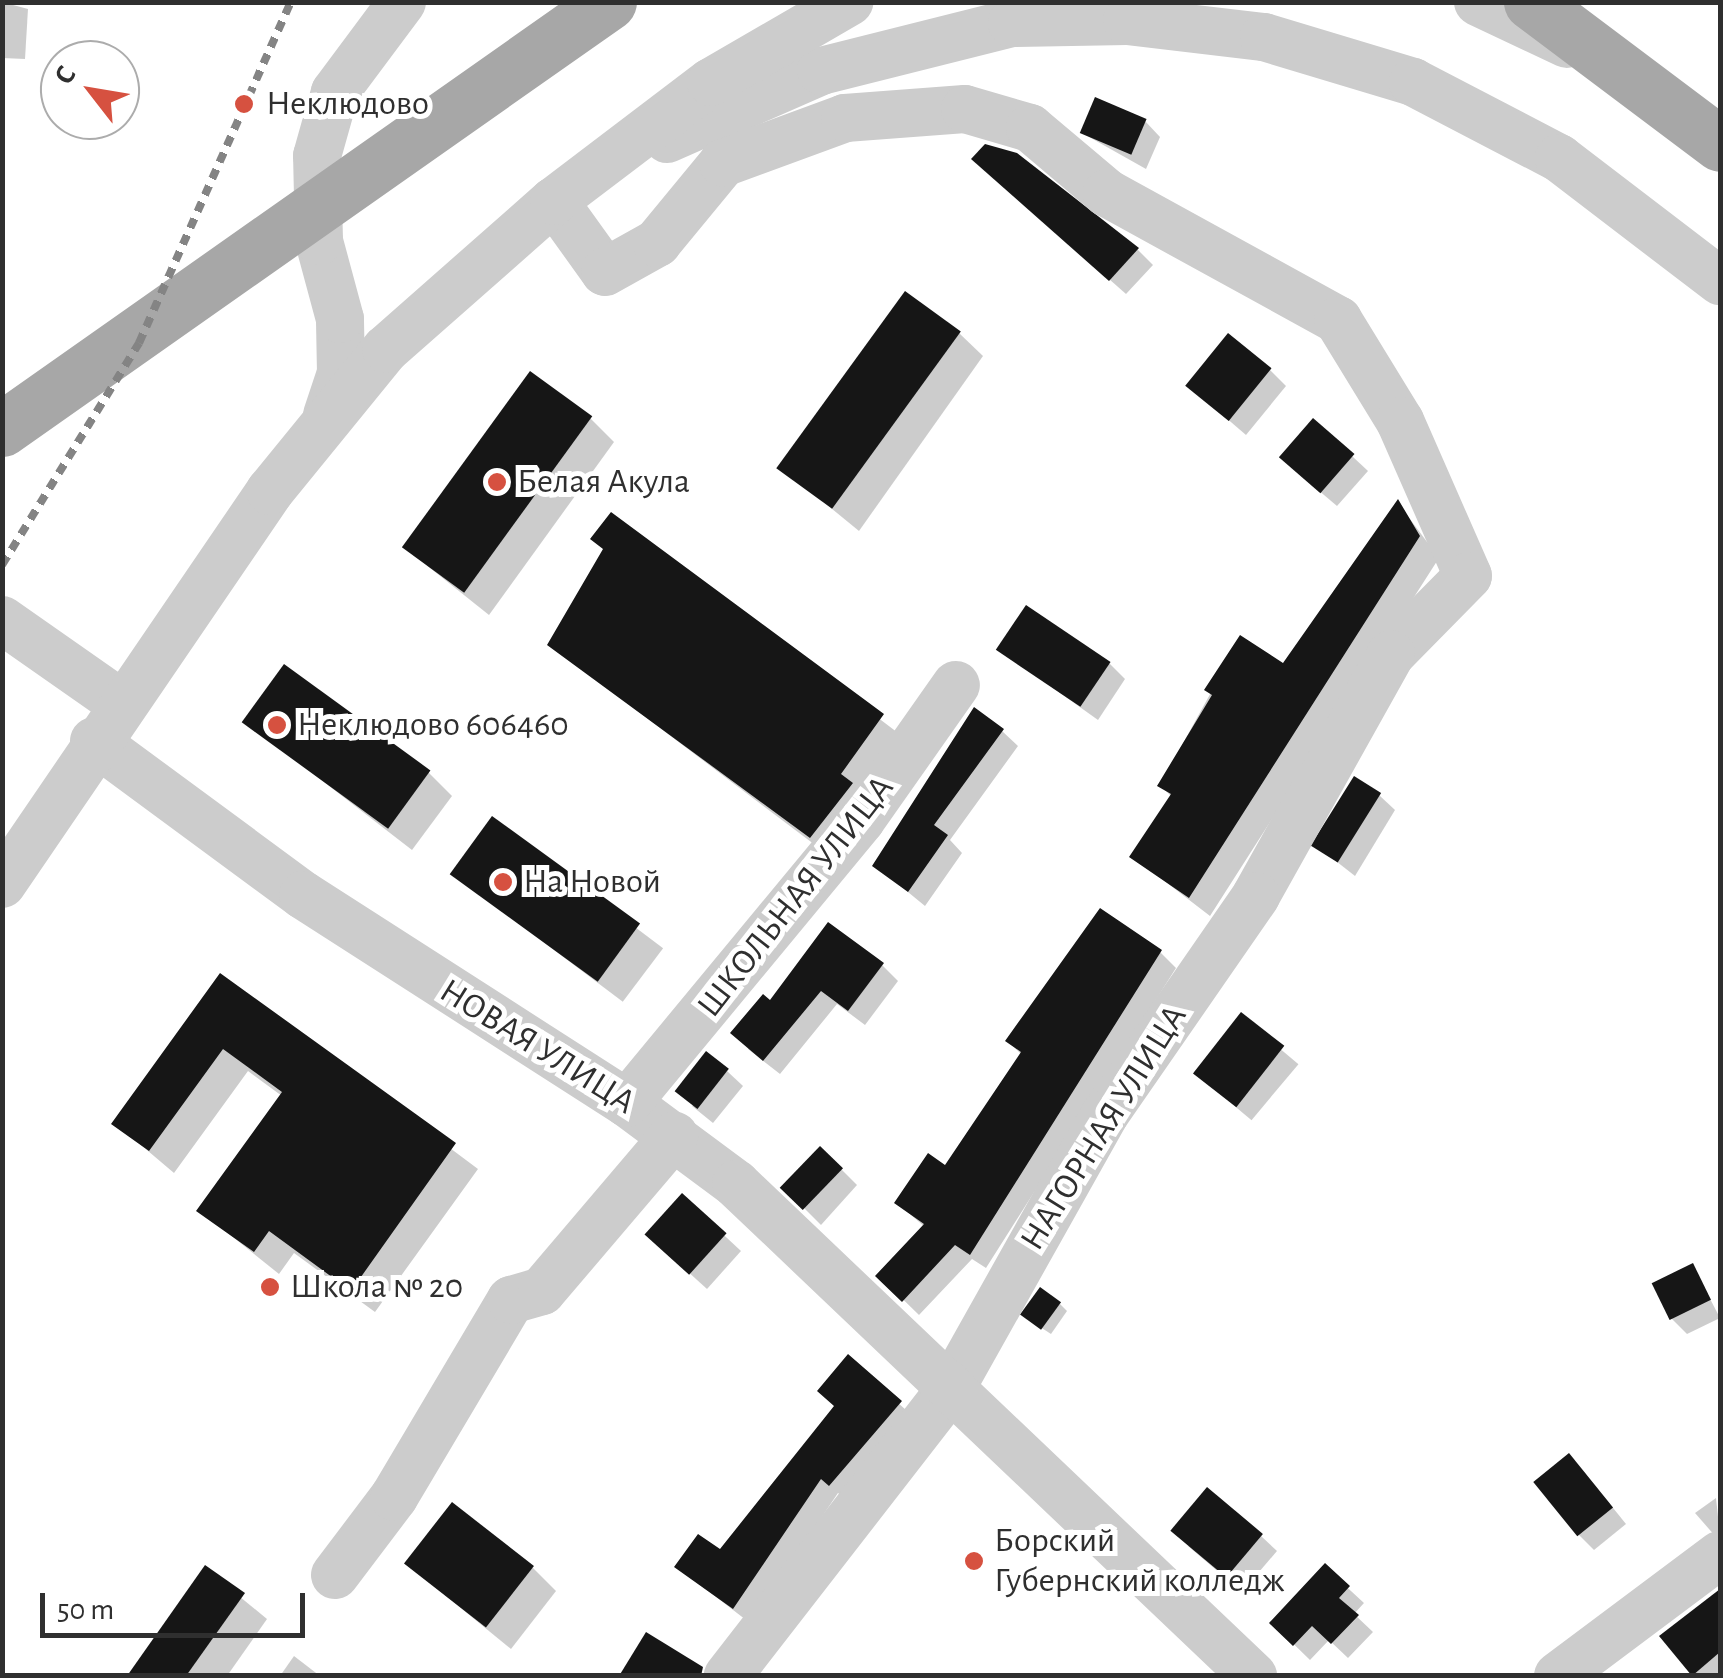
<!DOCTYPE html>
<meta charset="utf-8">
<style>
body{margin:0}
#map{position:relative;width:1723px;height:1678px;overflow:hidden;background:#fff;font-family:"Alegreya Sans",sans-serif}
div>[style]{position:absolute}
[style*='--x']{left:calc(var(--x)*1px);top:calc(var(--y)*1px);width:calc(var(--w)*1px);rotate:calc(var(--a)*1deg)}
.shadow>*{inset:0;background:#0003;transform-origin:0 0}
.building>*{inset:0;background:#161616;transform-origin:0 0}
.minor>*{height:48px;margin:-24px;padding:0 24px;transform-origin:24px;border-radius:24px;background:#ccc}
.major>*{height:55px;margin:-27.5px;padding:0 27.5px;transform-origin:27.5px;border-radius:27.5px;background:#a7a7a7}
.rail>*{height:8px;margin-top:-4px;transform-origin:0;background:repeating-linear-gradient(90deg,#848484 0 10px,transparent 0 18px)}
.dots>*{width:28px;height:28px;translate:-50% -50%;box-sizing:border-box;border:5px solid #fff;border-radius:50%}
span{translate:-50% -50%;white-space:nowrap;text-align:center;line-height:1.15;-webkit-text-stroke:10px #fff;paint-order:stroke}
.poi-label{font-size:35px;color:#2f2f2f}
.left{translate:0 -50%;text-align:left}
.street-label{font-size:35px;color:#2f2f2f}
.frame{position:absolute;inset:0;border:5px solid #2f2f2f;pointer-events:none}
.north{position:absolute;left:40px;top:40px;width:100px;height:100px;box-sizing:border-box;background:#fff;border:2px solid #acacac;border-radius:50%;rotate:301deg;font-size:28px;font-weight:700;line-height:40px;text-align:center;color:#2f2f2f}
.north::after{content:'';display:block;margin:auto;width:35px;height:45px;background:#d65140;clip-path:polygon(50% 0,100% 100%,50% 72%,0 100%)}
.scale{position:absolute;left:40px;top:1593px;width:265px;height:45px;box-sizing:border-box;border:5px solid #2f2f2f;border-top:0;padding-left:12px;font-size:30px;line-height:35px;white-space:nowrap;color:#2f2f2f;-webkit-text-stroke:8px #fff;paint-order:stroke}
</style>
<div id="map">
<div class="shadow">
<i style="clip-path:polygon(2px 2px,28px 9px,25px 59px,2px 58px)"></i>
<i style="clip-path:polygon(1145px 121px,1160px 137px,1146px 169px,1082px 133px)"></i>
<i style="clip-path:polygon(990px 174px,1137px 249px,1153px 265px,1126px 294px)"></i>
<i style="clip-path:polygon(959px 333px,983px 356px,859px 531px,782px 468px)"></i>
<i style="clip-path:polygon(1270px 370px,1286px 386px,1246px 435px,1189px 386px)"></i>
<i style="clip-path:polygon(590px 418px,614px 442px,489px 615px,405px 548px)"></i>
<i style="clip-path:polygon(1352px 456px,1368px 471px,1337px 506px,1298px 473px)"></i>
<i style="clip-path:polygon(1398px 503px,1439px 558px,1210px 916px,1132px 856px,1172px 797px,1160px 785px,1241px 638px,1284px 666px)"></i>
<i style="clip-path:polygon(611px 515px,906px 739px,835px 860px,550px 645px,605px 551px)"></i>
<i style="clip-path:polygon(1000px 650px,1110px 664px,1125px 679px,1098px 720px)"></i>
<i style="clip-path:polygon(245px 721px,428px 772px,452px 796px,412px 850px)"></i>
<i style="clip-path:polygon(1002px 731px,1018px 746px,950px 840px,962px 853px,925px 906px,875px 865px)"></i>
<i style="clip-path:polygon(1379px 795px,1395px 810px,1355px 876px,1318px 847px)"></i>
<i style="left:493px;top:820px;width:213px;height:67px;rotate:37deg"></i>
<i style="clip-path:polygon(1160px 952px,1176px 968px,986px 1268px,972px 1259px,919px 1315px,879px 1276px,925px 1227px,897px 1203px,946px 1168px,1022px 1055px,1008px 1041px)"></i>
<i style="clip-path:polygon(882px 965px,898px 981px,865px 1025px,837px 1004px,780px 1074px,748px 1049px,770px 1004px)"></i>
<i style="clip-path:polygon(220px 976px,478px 1169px,375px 1312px,294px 1253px,279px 1274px,199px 1210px,282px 1096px,248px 1071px,174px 1173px,115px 1123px)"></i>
<i style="left:1241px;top:1016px;width:75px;height:73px;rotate:40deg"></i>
<i style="clip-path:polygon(727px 1071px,743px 1086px,713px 1123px,692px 1106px)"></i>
<i style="clip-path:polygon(841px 1169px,857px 1185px,821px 1225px,785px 1189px)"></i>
<i style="clip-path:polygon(683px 1197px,741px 1251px,707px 1289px,664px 1250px)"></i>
<i style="clip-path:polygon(1693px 1266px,1720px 1318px,1687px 1334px,1671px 1318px)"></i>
<i style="clip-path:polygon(1060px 1304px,1067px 1311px,1051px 1334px,1034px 1323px)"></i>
<i style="clip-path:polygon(848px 1358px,916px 1419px,846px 1499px,838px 1493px,750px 1623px,677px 1567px,720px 1553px,836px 1407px)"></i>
<i style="clip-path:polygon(1584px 1472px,1626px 1524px,1594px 1550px,1579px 1535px)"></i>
<i style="clip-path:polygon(1716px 1498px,1720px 1535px,1716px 1537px,1695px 1513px)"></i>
<i style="clip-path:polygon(1261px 1536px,1277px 1551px,1242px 1592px,1188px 1546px)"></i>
<i style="clip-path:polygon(407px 1564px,533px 1568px,556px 1591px,511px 1649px)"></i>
<i style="clip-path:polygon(1325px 1567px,1364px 1603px,1354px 1614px,1373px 1632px,1348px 1658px,1329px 1640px,1310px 1660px,1272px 1623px)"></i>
<i style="clip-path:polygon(206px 1569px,267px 1619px,227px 1676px,130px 1676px)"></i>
<i style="clip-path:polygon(1720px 1592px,1720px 1676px,1695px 1676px,1663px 1636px)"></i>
<i style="clip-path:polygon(294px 1656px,320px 1676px,280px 1676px)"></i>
</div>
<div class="building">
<i style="left:1095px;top:97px;width:56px;height:39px;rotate:23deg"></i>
<i style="clip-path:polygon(985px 144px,1017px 153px,1139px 248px,1109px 281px,971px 159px)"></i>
<i style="left:905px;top:291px;width:69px;height:219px;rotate:36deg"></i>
<i style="left:1228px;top:333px;width:56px;height:68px;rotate:39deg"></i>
<i style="left:530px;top:371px;width:77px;height:218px;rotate:36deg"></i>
<i style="left:1313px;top:418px;width:55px;height:52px;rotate:41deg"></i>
<i style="clip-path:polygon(1398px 499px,1420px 536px,1189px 898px,1129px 857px,1171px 794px,1157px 786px,1212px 695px,1204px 690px,1240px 635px,1283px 663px)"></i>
<i style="clip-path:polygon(611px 512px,884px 714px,841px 774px,853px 783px,810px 838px,547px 645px,603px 549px,590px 539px)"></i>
<i style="left:1026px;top:605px;width:102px;height:54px;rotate:34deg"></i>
<i style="left:284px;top:664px;width:181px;height:72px;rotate:36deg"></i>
<i style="clip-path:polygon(974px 707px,1004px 729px,934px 825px,948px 835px,908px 892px,872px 866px)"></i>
<i style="left:1354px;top:776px;width:32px;height:82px;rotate:32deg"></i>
<i style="left:492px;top:816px;width:183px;height:72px;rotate:36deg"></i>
<i style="clip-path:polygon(1100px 908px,1162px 950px,970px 1255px,955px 1245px,902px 1302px,875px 1276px,924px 1224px,894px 1203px,928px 1153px,945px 1165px,1021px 1052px,1005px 1041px)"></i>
<i style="clip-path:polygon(828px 922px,884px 963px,848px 1011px,821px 991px,763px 1061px,730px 1033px,763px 994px,770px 1000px)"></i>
<i style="clip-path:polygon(220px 973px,456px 1143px,351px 1291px,269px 1231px,254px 1252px,196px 1211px,282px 1092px,223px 1049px,149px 1151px,111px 1124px)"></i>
<i style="left:1241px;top:1012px;width:55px;height:78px;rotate:38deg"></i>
<i style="left:706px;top:1051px;width:29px;height:51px;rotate:38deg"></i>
<i style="left:820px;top:1146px;width:32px;height:58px;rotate:44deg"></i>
<i style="left:682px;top:1193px;width:60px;height:56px;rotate:42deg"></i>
<i style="left:1693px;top:1263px;width:41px;height:46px;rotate:64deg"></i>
<i style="left:1040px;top:1287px;width:26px;height:34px;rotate:36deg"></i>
<i style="clip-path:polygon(848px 1354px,902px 1401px,829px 1486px,821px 1479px,733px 1609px,674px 1567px,698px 1534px,720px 1549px,834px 1406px,817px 1391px)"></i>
<i style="left:1569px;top:1453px;width:70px;height:46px;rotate:51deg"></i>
<i style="left:1207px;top:1487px;width:73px;height:57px;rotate:40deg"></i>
<i style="left:452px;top:1502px;width:104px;height:78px;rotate:38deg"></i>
<i style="clip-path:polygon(1325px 1563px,1350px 1586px,1339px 1598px,1359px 1615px,1331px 1644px,1312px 1626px,1293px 1646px,1269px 1623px)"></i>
<i style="clip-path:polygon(205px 1565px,245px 1593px,186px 1676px,127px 1676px)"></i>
<i style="clip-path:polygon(1720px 1589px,1720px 1652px,1692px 1676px,1659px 1636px)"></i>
<i style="clip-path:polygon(646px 1632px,703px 1667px,701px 1676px,619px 1676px)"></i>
</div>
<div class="minor">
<i style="--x:1478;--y:2;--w:98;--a:25.3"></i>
<i style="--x:667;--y:139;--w:168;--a:-23.8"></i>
<i style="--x:821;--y:71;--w:197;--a:-14.1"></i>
<i style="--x:1012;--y:23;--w:115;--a:-1"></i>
<i style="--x:1127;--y:21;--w:138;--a:6.7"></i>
<i style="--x:1264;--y:37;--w:156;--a:16.8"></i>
<i style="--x:1413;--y:82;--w:165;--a:27.5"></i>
<i style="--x:1559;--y:158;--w:203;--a:37.4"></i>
<i style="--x:554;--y:201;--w:87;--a:54.3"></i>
<i style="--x:605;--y:272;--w:60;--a:-29.1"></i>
<i style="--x:657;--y:243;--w:104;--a:-50.5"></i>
<i style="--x:723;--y:163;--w:130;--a:-20.2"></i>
<i style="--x:845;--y:118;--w:120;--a:-4.3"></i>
<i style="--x:965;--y:109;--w:68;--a:16.3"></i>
<i style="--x:1030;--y:128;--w:101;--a:40.2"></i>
<i style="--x:1107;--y:193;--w:264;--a:28.8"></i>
<i style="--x:1338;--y:320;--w:119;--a:58.5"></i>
<i style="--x:1400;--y:421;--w:169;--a:66.3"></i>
<i style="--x:1468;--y:576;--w:110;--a:134.6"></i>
<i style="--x:1391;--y:654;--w:277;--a:119.2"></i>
<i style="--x:1256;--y:896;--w:265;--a:124.7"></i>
<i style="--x:1105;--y:1114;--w:313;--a:119.3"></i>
<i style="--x:952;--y:1387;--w:366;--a:127.8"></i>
<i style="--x:327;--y:415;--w:44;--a:-71.6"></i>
<i style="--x:341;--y:373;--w:54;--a:-91.1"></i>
<i style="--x:340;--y:319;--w:81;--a:-105.1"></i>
<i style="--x:319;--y:241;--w:85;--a:-91.3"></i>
<i style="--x:317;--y:156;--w:66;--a:-74.3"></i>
<i style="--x:335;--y:92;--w:112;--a:-53.3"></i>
<i style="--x:2;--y:620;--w:143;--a:35"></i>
<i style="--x:94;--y:741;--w:260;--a:36.4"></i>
<i style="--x:303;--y:895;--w:385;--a:32.7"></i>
<i style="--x:627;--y:1103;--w:136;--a:36.6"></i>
<i style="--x:736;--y:1184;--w:714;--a:43.58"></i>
<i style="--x:2;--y:884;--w:476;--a:-55.7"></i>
<i style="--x:270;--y:491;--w:183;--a:-50.8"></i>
<i style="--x:386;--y:349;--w:224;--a:-41.4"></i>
<i style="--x:554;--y:201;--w:197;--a:-37.2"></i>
<i style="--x:711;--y:82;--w:160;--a:-30.1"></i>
<i style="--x:627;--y:1103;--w:367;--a:-50.4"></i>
<i style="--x:861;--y:820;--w:165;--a:-54.9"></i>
<i style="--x:335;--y:1575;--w:98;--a:-52.9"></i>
<i style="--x:394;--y:1497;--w:229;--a:-59.3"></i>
<i style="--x:511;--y:1300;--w:32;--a:-16"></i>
<i style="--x:542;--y:1291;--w:204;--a:-49.6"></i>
<i style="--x:1558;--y:1676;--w:202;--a:-36.8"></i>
</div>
<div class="major">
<i style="--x:1531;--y:2;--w:236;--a:36.9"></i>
<i style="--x:2;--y:429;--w:742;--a:-35.12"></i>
</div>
<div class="rail">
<i style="--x:2;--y:565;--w:261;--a:-58.3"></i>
<i style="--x:139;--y:343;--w:373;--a:-66"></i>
</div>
<div class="dots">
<i style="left:244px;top:104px;background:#d65140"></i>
<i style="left:497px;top:482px;background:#d65140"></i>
<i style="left:277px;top:725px;background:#d65140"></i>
<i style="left:503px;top:882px;background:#d65140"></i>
<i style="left:270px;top:1287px;background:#d65140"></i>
<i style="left:974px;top:1561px;background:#d65140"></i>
</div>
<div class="poi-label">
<span class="left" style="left:266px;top:104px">Неклюдово</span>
<span class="left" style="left:517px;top:482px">Белая Акула</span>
<span class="left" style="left:297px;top:725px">Неклюдово 606460</span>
<span class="left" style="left:523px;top:882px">На Новой</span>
<span class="left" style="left:290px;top:1287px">Школа № 20</span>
<span class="left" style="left:994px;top:1561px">Борский<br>Губернский колледж</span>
</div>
<div class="street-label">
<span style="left:796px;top:897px;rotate:-52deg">ШКОЛЬНАЯ УЛИЦА</span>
<span style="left:537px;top:1047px;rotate:32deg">НОВАЯ УЛИЦА</span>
<span style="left:1104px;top:1128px;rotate:-58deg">НАГОРНАЯ УЛИЦА</span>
</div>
<div class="frame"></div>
<div class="north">С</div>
<div class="scale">50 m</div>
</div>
